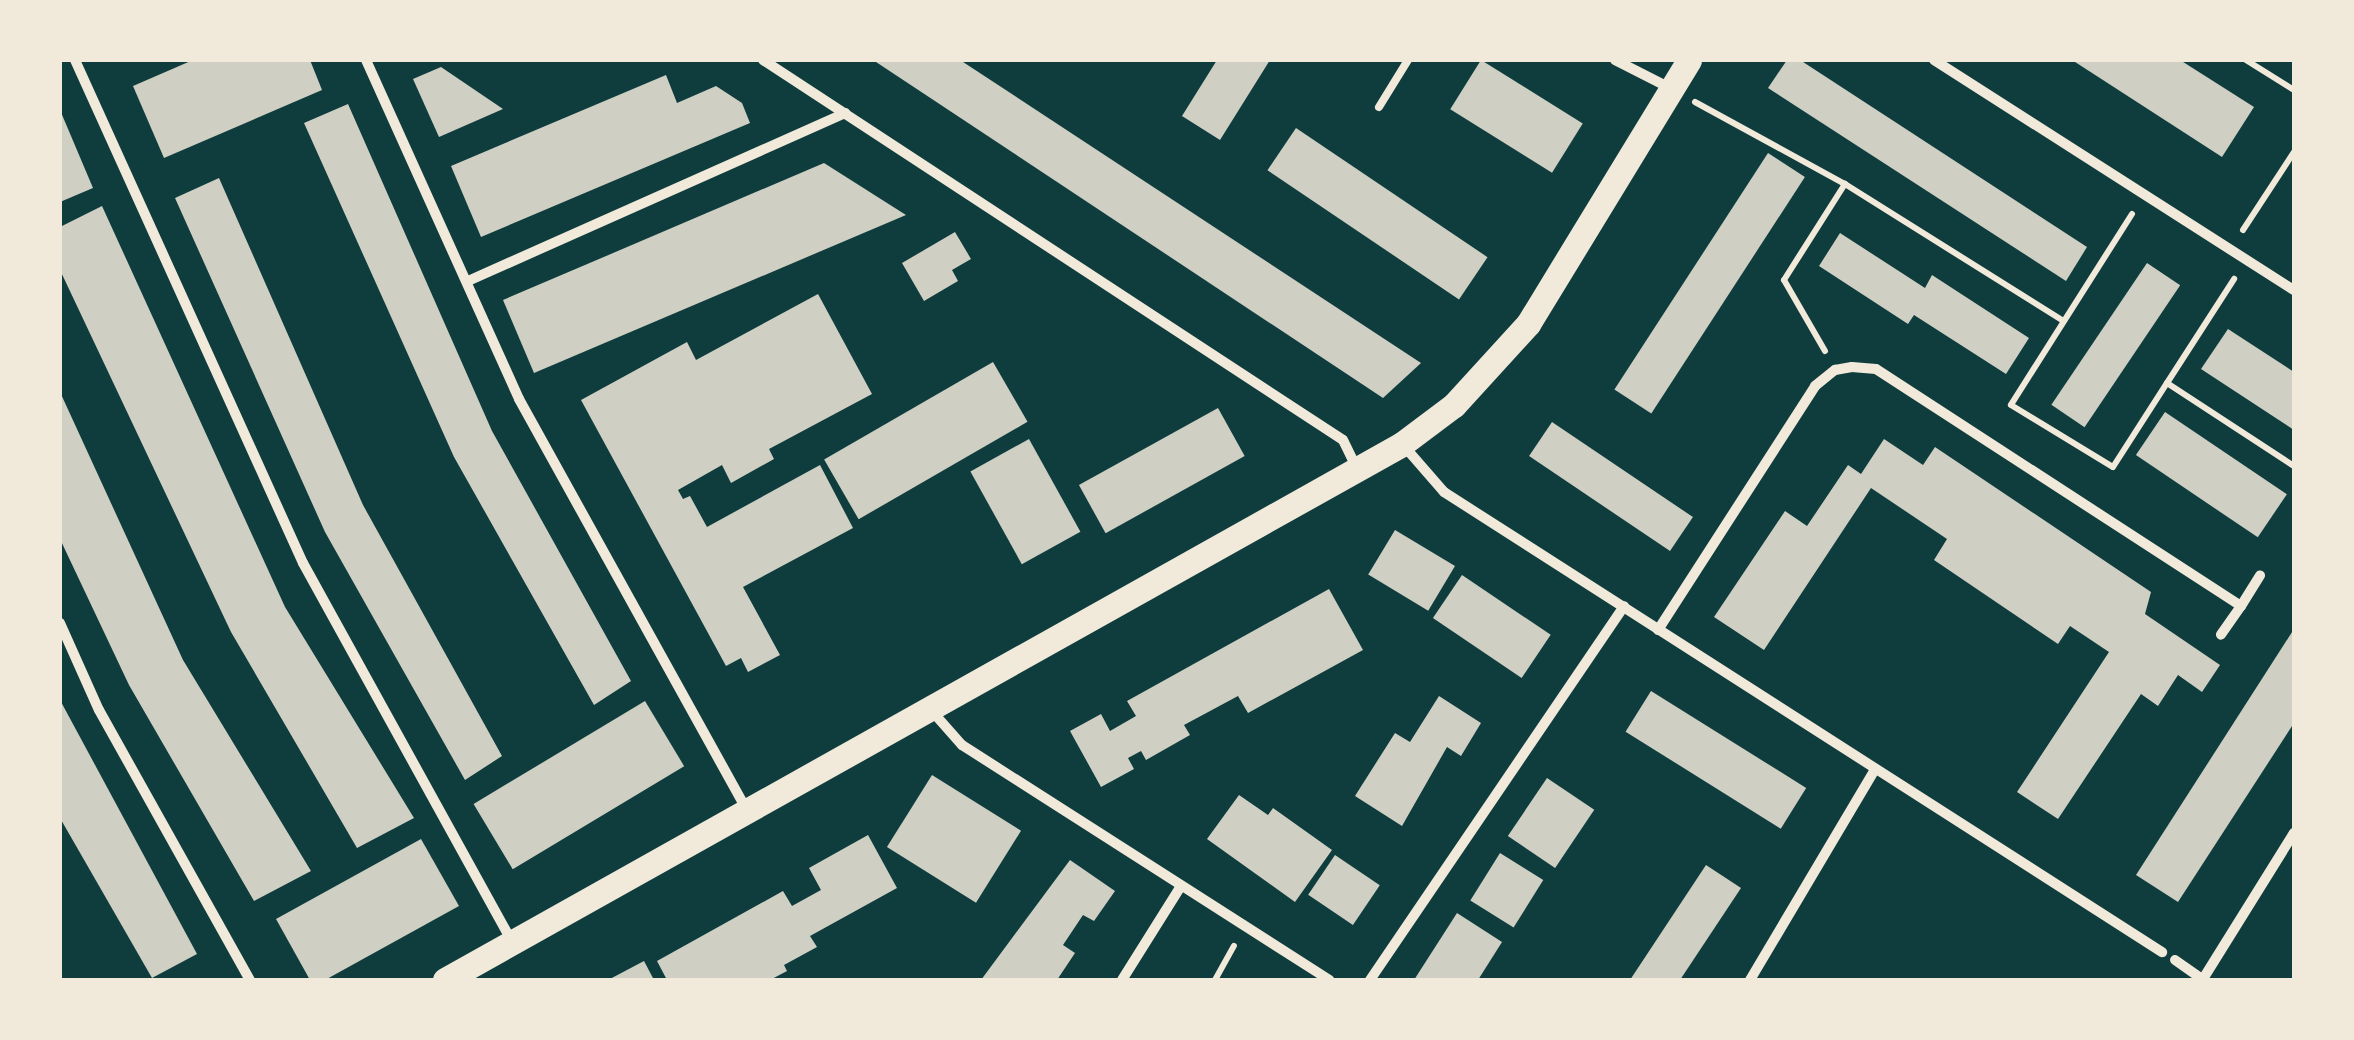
<!DOCTYPE html>
<style>
body{margin:0}
#map{position:relative;width:2354px;height:1040px;overflow:hidden;background:#0f3d3e;font-family:Montserrat,sans-serif}
div>[style]{position:absolute}
[style*='--x']{left:calc(var(--x)*1px);top:calc(var(--y)*1px);width:calc(var(--w)*1px);rotate:calc(var(--a)*1deg)}
.building>*{inset:0;background:#cfcfc3;transform-origin:0 0}
.path>*{height:6px;margin:-3px;padding:0 3px;transform-origin:3px;border-radius:3px;background:#f1e9da}
.service>*{height:8px;margin:-4px;padding:0 4px;transform-origin:4px;border-radius:4px;background:#f1e9da}
.minor>*{height:10px;margin:-5px;padding:0 5px;transform-origin:5px;border-radius:5px;background:#f1e9da}
.primary>*{height:25px;margin:-12.5px;padding:0 12.5px;transform-origin:12.5px;border-radius:12.5px;background:#f1e9da}
span{translate:-50% -50%;white-space:nowrap;text-align:center;line-height:1.15;-webkit-text-stroke:8px #f1e9da;paint-order:stroke}
.frame{position:absolute;inset:0;border:62px solid #f1e9da;pointer-events:none}
</style>
<div id="map">
<div class="building">
<i style="clip-path:polygon(193px 60px,310px 60px,322px 90px,164px 158px,133px 86px)"></i>
<i style="clip-path:polygon(873px 60px,960px 60px,1421px 363px,1383px 398px)"></i>
<i style="clip-path:polygon(1217px 60px,1270px 60px,1220px 140px,1182px 116px)"></i>
<i style="left:1481px;top:60px;width:120px;height:58px;rotate:32deg"></i>
<i style="clip-path:polygon(1787px 60px,1800px 60px,2087px 247px,2066px 281px,1768px 88px)"></i>
<i style="clip-path:polygon(2072px 60px,2180px 60px,2254px 107px,2222px 157px)"></i>
<i style="clip-path:polygon(441px 67px,503px 109px,439px 137px,413px 79px)"></i>
<i style="clip-path:polygon(666px 75px,677px 103px,716px 86px,742px 103px,750px 123px,481px 237px,451px 166px)"></i>
<i style="clip-path:polygon(348px 104px,492px 431px,631px 681px,594px 705px,454px 457px,304px 123px)"></i>
<i style="clip-path:polygon(60px 110px,93px 188px,60px 202px)"></i>
<i style="left:1296px;top:128px;width:231px;height:51px;rotate:34deg"></i>
<i style="left:1768px;top:153px;width:44px;height:282px;rotate:33deg"></i>
<i style="clip-path:polygon(824px 163px,906px 215px,534px 373px,503px 300px)"></i>
<i style="clip-path:polygon(219px 178px,363px 505px,502px 756px,465px 780px,325px 532px,175px 198px)"></i>
<i style="clip-path:polygon(102px 206px,285px 607px,414px 818px,357px 848px,231px 632px,60px 270px,60px 227px)"></i>
<i style="clip-path:polygon(955px 232px,971px 259px,952px 270px,958px 281px,924px 301px,902px 263px)"></i>
<i style="clip-path:polygon(1840px 233px,1925px 288px,1932px 275px,2029px 338px,2006px 374px,1914px 315px,1908px 324px,1819px 266px)"></i>
<i style="left:2147px;top:263px;width:40px;height:171px;rotate:34deg"></i>
<i style="clip-path:polygon(818px 294px,872px 394px,769px 449px,774px 459px,731px 483px,722px 465px,678px 490px,683px 499px,690px 496px,707px 527px,820px 465px,853px 528px,743px 587px,780px 655px,748px 672px,741px 658px,726px 666px,581px 400px,687px 342px,696px 360px)"></i>
<i style="clip-path:polygon(2228px 329px,2294px 372px,2294px 430px,2201px 369px)"></i>
<i style="left:993px;top:362px;width:69px;height:195px;rotate:60deg"></i>
<i style="clip-path:polygon(60px 392px,183px 660px,311px 871px,254px 901px,129px 685px,60px 539px)"></i>
<i style="left:1218px;top:408px;width:55px;height:159px;rotate:61deg"></i>
<i style="left:2165px;top:412px;width:147px;height:52px;rotate:34deg"></i>
<i style="left:1552px;top:422px;width:170px;height:41px;rotate:34deg"></i>
<i style="left:1029px;top:439px;width:106px;height:67px;rotate:61deg"></i>
<i style="clip-path:polygon(1884px 439px,1923px 465px,1935px 447px,2151px 592px,2145px 614px,2220px 665px,2202px 692px,2178px 675px,2158px 706px,2141px 694px,2058px 819px,2017px 792px,2109px 652px,2070px 626px,2058px 644px,1934px 560px,1947px 539px,1871px 488px,1764px 650px,1714px 617px,1785px 511px,1807px 526px,1848px 465px,1861px 474px)"></i>
<i style="left:1395px;top:530px;width:70px;height:52px;rotate:31deg"></i>
<i style="left:1462px;top:575px;width:107px;height:52px;rotate:34deg"></i>
<i style="clip-path:polygon(1329px 589px,1363px 650px,1248px 713px,1238px 696px,1184px 725px,1190px 735px,1146px 760px,1141px 751px,1128px 758px,1134px 769px,1101px 787px,1070px 731px,1101px 714px,1110px 731px,1136px 716px,1127px 701px)"></i>
<i style="clip-path:polygon(2294px 629px,2294px 723px,2178px 902px,2136px 875px)"></i>
<i style="left:1651px;top:691px;width:183px;height:48px;rotate:32deg"></i>
<i style="clip-path:polygon(1439px 696px,1481px 723px,1461px 756px,1447px 747px,1402px 826px,1355px 796px,1395px 733px,1410px 742px)"></i>
<i style="clip-path:polygon(60px 700px,197px 954px,152px 978px,60px 818px)"></i>
<i style="left:645px;top:701px;width:76px;height:200px;rotate:59deg"></i>
<i style="left:932px;top:775px;width:105px;height:85px;rotate:32deg"></i>
<i style="left:1547px;top:778px;width:57px;height:70px;rotate:34deg"></i>
<i style="clip-path:polygon(1239px 795px,1268px 815px,1273px 808px,1332px 850px,1295px 902px,1207px 839px)"></i>
<i style="clip-path:polygon(868px 835px,897px 888px,810px 936px,817px 947px,784px 965px,787px 971px,770px 980px,667px 980px,657px 961px,783px 891px,792px 906px,821px 890px,809px 868px)"></i>
<i style="clip-path:polygon(421px 839px,459px 906px,325px 980px,310px 980px,276px 919px)"></i>
<i style="left:1500px;top:853px;width:51px;height:56px;rotate:32deg"></i>
<i style="left:1335px;top:855px;width:54px;height:48px;rotate:34deg"></i>
<i style="clip-path:polygon(1070px 860px,1115px 891px,1094px 921px,1083px 915px,1063px 945px,1075px 953px,1057px 980px,981px 980px)"></i>
<i style="clip-path:polygon(1706px 865px,1741px 888px,1680px 980px,1630px 980px)"></i>
<i style="clip-path:polygon(1457px 913px,1502px 942px,1478px 980px,1414px 980px)"></i>
<i style="clip-path:polygon(644px 961px,654px 980px,608px 980px)"></i>
</div>
<div class="path">
<i style="--x:2246;--y:60;--w:57;--a:32"></i>
<i style="--x:1695;--y:102;--w:171;--a:28.7"></i>
<i style="--x:1845;--y:184;--w:257;--a:32.1"></i>
<i style="--x:2132;--y:214;--w:226;--a:122.4"></i>
<i style="--x:2011;--y:405;--w:119;--a:31.3"></i>
<i style="--x:2113;--y:467;--w:100;--a:-57.3"></i>
<i style="--x:2167;--y:383;--w:152;--a:33.2"></i>
<i style="--x:2243;--y:230;--w:93;--a:-56.8"></i>
<i style="--x:1825;--y:351;--w:82;--a:-120"></i>
<i style="--x:1784;--y:280;--w:114;--a:-57.6"></i>
<i style="--x:2167;--y:383;--w:124;--a:-57.2"></i>
<i style="--x:1215;--y:980;--w:39;--a:-61"></i>
</div>
<div class="service">
<i style="--x:1379;--y:107;--w:55;--a:-58.3"></i>
</div>
<div class="minor">
<i style="--x:75;--y:60;--w:552;--a:65.62"></i>
<i style="--x:303;--y:563;--w:433;--a:61.1"></i>
<i style="--x:366;--y:60;--w:372;--a:65.7"></i>
<i style="--x:519;--y:399;--w:470;--a:61"></i>
<i style="--x:763;--y:60;--w:693;--a:33.23"></i>
<i style="--x:1343;--y:440;--w:32;--a:64"></i>
<i style="--x:1615;--y:60;--w:64;--a:27"></i>
<i style="--x:1934;--y:60;--w:427;--a:32.6"></i>
<i style="--x:468;--y:281;--w:413;--a:-24"></i>
<i style="--x:1404;--y:446;--w:61;--a:49"></i>
<i style="--x:1444;--y:492;--w:853;--a:32.65"></i>
<i style="--x:2241;--y:606;--w:36;--a:-58"></i>
<i style="--x:60;--y:623;--w:95;--a:65.9"></i>
<i style="--x:99;--y:710;--w:309;--a:60.8"></i>
<i style="--x:1658;--y:630;--w:290;--a:-57.2"></i>
<i style="--x:1815;--y:386;--w:26;--a:-39"></i>
<i style="--x:1835;--y:370;--w:17;--a:-10"></i>
<i style="--x:1852;--y:367;--w:24;--a:5"></i>
<i style="--x:1876;--y:369;--w:435;--a:33"></i>
<i style="--x:2241;--y:606;--w:35;--a:125"></i>
<i style="--x:931;--y:710;--w:47;--a:48.5"></i>
<i style="--x:962;--y:745;--w:436;--a:32.6"></i>
<i style="--x:2175;--y:960;--w:35;--a:35"></i>
<i style="--x:2203;--y:979;--w:172;--a:-58.1"></i>
<i style="--x:1122;--y:980;--w:111;--a:-57.9"></i>
<i style="--x:1370;--y:980;--w:452;--a:-55.8"></i>
<i style="--x:1750;--y:980;--w:243;--a:-59.3"></i>
</div>
<div class="primary">
<i style="--x:445;--y:980;--w:1097;--a:-29.25"></i>
<i style="--x:1402;--y:444;--w:65;--a:-36.9"></i>
<i style="--x:1454;--y:405;--w:110;--a:-47.6"></i>
<i style="--x:1528;--y:324;--w:309;--a:-58.6"></i>
</div>
<div class="frame"></div>
</div>
